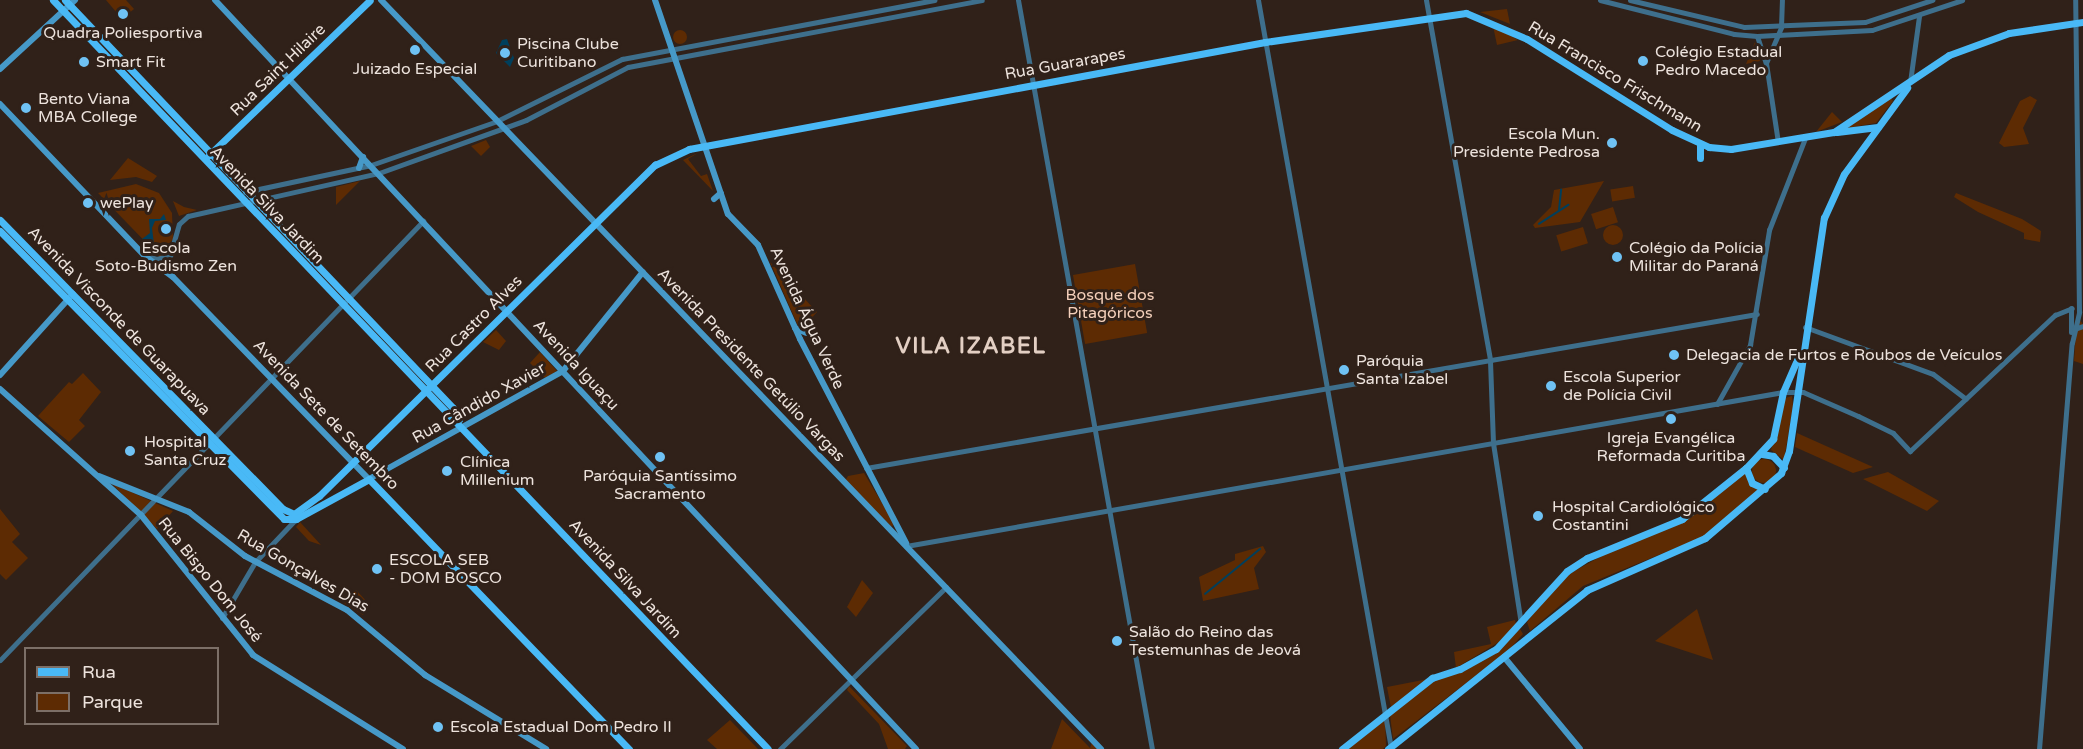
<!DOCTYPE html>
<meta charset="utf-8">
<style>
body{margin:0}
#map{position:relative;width:2083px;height:749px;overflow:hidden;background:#302119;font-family:"Varela Round",sans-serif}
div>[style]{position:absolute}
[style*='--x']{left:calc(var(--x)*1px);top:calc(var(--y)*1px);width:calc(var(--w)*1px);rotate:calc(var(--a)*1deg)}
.green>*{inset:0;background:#5d2b03;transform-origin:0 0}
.round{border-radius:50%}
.water>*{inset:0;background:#003f5c}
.stream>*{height:1.5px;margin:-0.75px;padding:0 0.75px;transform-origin:0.75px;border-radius:0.75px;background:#003f5c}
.tertiary>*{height:5px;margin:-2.5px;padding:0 2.5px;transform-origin:2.5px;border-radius:2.5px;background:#3e6f8c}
.secondary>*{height:6px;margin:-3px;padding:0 3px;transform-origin:3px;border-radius:3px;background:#4699c8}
.primary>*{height:7px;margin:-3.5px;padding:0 3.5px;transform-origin:3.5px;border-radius:3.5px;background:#49b9f6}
.dots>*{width:16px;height:16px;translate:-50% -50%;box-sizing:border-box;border:3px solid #302119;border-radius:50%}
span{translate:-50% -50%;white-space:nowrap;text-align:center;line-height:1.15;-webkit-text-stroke:6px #302119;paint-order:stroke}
.poi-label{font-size:16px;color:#ede3dd}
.left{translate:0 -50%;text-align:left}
.right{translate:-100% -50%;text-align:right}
.street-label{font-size:16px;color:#ede3dd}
.park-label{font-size:16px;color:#f5d0bb}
.district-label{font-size:22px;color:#e3cfc3;font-weight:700;letter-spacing:1.5px}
.legend{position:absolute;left:24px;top:647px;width:195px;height:78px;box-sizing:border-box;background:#302119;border:2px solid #7c6f67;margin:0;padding:8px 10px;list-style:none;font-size:18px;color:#ede3dd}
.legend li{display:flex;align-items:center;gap:12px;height:30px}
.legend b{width:30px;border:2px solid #7c6f67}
</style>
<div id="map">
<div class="green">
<i style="clip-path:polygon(106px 0,126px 0,134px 9px,122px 19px)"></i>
<i style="clip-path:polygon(1507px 9px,1510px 24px,1480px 12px)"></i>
<i style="clip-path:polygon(1493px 26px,1518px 40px,1497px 45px)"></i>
<i class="round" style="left:673px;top:30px;width:14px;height:14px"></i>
<i style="clip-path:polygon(1755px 42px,1760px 61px,1746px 64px)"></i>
<i style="clip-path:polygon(1889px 95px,1893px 101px,1876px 123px,1842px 129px)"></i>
<i style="clip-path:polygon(2030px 96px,2037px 100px,2023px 128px,2029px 144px,2004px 147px,1999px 143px,2020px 101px)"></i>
<i style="clip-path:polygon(1832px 112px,1842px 122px,1816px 132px)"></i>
<i style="clip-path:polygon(486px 140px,490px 147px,481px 156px,471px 146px)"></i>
<i style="clip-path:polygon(698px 153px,688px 159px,701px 176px,707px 174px,713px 191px,683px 160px)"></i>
<i style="clip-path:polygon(128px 158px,157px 176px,152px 182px,136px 177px,110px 180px)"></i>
<i style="clip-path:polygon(360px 181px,336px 205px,336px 187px)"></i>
<i style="clip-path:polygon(1604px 181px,1580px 222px,1535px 228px,1533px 225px,1551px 207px,1554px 190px)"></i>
<i style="clip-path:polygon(136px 184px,159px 193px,172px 213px,173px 239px,160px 257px,98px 193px)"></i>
<i style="left:1633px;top:186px;width:12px;height:23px;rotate:81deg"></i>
<i style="clip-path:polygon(1956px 193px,2022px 219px,2041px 231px,2040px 242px,2024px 239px,2024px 233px,1978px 212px,1954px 197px)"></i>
<i style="clip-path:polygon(173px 201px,184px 207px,197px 210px,179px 216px)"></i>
<i style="left:1613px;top:207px;width:16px;height:23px;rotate:72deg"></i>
<i class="round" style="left:1603px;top:225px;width:20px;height:20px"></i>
<i style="left:1583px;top:227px;width:17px;height:28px;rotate:73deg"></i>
<i style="clip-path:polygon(770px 262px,817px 312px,802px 329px,799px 328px)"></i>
<i style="left:1135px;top:264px;width:70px;height:63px;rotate:80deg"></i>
<i style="clip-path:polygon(2077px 317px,2083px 324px,2083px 364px,2074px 361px)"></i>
<i style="clip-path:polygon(496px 330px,506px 341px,499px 350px,483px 342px)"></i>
<i style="clip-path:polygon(540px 352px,557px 371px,545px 378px,530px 363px)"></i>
<i style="clip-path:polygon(83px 373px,101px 392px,79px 420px,85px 426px,69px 442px,38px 416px,69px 382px,72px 384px)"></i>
<i style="clip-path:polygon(1792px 396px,1793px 406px,1784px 460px,1771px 450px,1785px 398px)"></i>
<i style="clip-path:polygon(1797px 433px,1873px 467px,1853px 473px,1795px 447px)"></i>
<i class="round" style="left:1752px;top:459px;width:24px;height:24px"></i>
<i style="clip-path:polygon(1888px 472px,1939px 501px,1927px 511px,1863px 479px)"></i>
<i style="clip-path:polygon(864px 473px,894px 523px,892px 527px,845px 481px,848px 476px)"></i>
<i style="clip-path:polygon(1745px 473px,1760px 489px,1705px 536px,1583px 586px,1530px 631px,1527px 622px,1560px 579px,1625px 543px,1686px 519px)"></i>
<i style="clip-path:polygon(111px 483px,173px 511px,157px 529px)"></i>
<i style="clip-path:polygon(0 509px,20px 534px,12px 542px,28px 558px,6px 580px,0 574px)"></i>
<i style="clip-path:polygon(300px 522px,321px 545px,309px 541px,296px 527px)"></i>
<i style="clip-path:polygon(1263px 546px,1266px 552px,1254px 568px,1259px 589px,1203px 601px,1199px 577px,1235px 560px,1235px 554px)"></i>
<i style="clip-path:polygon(862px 580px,873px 593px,856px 617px,847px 607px)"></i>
<i style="clip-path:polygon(356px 590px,370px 605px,363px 615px,344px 603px)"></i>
<i style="clip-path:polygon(1697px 609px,1713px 660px,1655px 641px)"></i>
<i style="clip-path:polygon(1515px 620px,1516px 624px,1499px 642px,1456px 668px,1454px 652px,1491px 644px,1487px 627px)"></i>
<i style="clip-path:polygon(1520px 629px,1523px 634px,1509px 650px,1393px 739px,1390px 715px,1439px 677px,1490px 656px)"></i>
<i style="clip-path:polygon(1428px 679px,1391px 708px,1387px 687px)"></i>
<i style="clip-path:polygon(849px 686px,907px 746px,905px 749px,888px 749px,879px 724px,847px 690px)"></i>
<i style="clip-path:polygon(1385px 717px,1386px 746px,1383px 749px,1344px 749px)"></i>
<i style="clip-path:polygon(1062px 719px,1090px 748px,1092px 742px,1098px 749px,1051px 749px)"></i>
<i style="clip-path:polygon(730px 720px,758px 749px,717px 749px,707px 740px)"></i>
</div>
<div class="water">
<i style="clip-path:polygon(507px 39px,514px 58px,510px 67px,496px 53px,502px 40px)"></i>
<i style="clip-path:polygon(164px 214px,166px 220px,155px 221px,152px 228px,154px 244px,147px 245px,142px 239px,150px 233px,149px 219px,160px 219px)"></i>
</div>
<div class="stream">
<i style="--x:1559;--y:210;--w:20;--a:-84"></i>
<i style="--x:1539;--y:224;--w:35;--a:-33"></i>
<i style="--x:1205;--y:594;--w:71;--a:-39.3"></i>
</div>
<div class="tertiary">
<i style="--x:1018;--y:0;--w:761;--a:79.86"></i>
<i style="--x:1258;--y:0;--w:760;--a:79.92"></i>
<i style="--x:1426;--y:0;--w:367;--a:79.9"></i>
<i style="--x:1490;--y:361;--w:82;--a:87.9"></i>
<i style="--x:1493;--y:443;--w:182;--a:81.2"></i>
<i style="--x:1600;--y:0;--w:138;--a:14.2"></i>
<i style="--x:1734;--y:34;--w:23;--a:5"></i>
<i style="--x:1757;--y:36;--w:115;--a:-3"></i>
<i style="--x:1872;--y:30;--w:95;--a:-18.4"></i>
<i style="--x:1630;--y:0;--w:117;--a:13.3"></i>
<i style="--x:1744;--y:27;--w:121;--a:-2.4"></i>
<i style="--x:1865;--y:22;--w:71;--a:-18.2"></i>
<i style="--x:1757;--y:36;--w:28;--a:72"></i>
<i style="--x:1766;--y:63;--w:80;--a:81.4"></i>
<i style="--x:1766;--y:63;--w:39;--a:-67"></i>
<i style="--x:1781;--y:27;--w:27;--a:-88"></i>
<i style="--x:1910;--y:82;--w:67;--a:-82.2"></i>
<i style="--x:245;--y:192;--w:129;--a:-12.1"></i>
<i style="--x:371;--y:165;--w:133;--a:-19.2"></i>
<i style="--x:497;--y:121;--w:140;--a:-26.4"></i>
<i style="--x:622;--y:59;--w:318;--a:-10.7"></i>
<i style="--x:146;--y:256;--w:11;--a:15"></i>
<i style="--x:157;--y:259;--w:14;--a:-17"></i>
<i style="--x:170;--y:255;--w:32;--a:-74"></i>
<i style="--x:179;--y:224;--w:12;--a:-42"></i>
<i style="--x:188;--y:216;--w:196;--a:-12.7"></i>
<i style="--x:379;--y:173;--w:156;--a:-19.8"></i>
<i style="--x:526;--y:120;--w:115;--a:-27.5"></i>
<i style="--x:628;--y:67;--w:360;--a:-10.7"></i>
<i style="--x:2071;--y:308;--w:24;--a:90"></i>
<i style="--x:1805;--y:327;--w:136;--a:20.2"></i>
<i style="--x:1933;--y:374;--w:41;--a:37.1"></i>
<i style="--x:2074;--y:329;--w:9;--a:-18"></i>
<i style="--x:1717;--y:404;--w:68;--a:-60.8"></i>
<i style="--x:1750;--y:345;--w:117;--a:-80.6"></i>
<i style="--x:1769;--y:230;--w:99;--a:-68.6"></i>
<i style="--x:866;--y:468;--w:904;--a:-9.81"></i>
<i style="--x:906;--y:546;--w:890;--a:-9.96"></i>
<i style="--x:1783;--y:392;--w:20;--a:0"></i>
<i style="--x:1803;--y:392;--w:60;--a:23.6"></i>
<i style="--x:1858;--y:416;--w:39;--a:26"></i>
<i style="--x:1893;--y:433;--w:25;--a:47"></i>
<i style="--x:1910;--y:451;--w:199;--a:-43.2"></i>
<i style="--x:2055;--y:315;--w:18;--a:-22"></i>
<i style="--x:222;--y:618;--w:65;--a:-59.5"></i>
<i style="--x:255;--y:562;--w:59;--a:-46.4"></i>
<i style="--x:0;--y:660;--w:610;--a:-46.06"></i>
<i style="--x:780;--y:749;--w:232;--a:-44.3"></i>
<i style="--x:2039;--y:749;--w:407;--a:-85.4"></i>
<i style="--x:2072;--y:343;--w:32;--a:-77"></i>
<i style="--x:2079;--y:312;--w:312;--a:-90.7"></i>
</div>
<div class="secondary">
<i style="--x:215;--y:0;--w:1026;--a:46.9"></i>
<i style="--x:381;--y:0;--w:1039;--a:46.13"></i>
<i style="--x:655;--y:0;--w:226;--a:71.2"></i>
<i style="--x:728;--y:214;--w:43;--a:45.9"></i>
<i style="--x:758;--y:245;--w:103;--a:65.9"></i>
<i style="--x:800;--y:339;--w:230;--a:62.5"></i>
<i style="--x:0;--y:69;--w:102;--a:-42.6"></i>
<i style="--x:0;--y:104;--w:210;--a:46.4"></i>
<i style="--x:145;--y:256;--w:35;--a:37"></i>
<i style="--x:173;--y:277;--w:281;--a:45.9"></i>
<i style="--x:369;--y:479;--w:222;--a:-29.1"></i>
<i style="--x:563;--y:371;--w:127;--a:-51.1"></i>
<i style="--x:359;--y:168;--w:12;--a:-70"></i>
<i style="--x:714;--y:199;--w:9;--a:-41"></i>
<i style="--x:795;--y:328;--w:12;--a:24"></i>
<i style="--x:0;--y:375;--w:109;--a:-48"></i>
<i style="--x:0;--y:389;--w:189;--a:41.8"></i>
<i style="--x:141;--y:515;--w:179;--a:51.3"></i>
<i style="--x:253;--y:655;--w:177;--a:32.1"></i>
<i style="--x:99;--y:476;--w:97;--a:21.8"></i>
<i style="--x:189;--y:512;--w:71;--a:38.2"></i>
<i style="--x:245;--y:556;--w:115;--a:27.9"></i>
<i style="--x:347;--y:610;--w:102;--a:39.8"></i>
<i style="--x:425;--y:675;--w:142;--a:31.4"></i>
<i style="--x:1504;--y:657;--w:119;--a:50.4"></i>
</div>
<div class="primary">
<i style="--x:53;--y:0;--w:1035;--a:46.33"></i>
<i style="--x:65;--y:0;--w:563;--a:46.44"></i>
<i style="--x:453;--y:408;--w:13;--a:63"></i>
<i style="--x:1837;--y:132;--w:41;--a:-7"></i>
<i style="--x:1700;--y:144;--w:14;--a:90"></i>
<i style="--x:209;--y:155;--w:223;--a:-43.9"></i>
<i style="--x:0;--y:220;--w:404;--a:45.6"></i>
<i style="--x:283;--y:509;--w:12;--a:24"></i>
<i style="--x:294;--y:514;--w:31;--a:-36"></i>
<i style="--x:319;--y:496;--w:472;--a:-44.6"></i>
<i style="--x:655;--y:165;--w:38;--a:-25"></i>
<i style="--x:689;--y:149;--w:586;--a:-10.52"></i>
<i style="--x:1265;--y:42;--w:203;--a:-8.2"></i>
<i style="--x:1466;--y:13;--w:66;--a:23.1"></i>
<i style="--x:1527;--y:39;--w:171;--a:32.1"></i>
<i style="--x:1672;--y:130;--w:41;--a:24.7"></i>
<i style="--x:1709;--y:147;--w:22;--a:5"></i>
<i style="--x:1731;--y:149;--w:104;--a:-9.4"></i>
<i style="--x:1834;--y:132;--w:138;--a:-33.8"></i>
<i style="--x:1949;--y:55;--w:64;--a:-20.1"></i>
<i style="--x:2009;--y:33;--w:75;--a:-8.5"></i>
<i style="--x:0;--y:231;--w:404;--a:45.4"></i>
<i style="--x:284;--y:519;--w:12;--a:0"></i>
<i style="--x:296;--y:519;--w:83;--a:-28.7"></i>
<i style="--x:369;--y:479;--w:375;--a:46.1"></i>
<i style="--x:1762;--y:454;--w:11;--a:10"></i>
<i style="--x:1773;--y:456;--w:16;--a:47"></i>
<i style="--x:1746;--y:468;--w:16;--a:68"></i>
<i style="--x:1752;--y:483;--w:14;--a:25"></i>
<i style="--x:1342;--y:749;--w:115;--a:-38.3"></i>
<i style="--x:1432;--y:678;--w:29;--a:-18"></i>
<i style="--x:1460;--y:669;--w:41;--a:-29.1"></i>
<i style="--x:1496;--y:649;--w:105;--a:-47.7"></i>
<i style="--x:1567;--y:571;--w:24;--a:-33"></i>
<i style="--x:1587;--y:558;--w:103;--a:-22.3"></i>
<i style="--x:1682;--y:519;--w:82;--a:-38.6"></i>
<i style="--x:1746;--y:468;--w:40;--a:-47"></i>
<i style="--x:1773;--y:439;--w:48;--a:-78"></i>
<i style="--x:1783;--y:392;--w:40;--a:-66.6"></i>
<i style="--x:1388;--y:749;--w:255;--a:-38.6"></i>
<i style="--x:1587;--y:590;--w:129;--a:-23.8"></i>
<i style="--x:1705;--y:538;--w:100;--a:-40.5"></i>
<i style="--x:1781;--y:473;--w:23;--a:-70"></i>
<i style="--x:1789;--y:451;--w:236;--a:-81.5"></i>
<i style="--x:1824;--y:218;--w:48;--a:-65.6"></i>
<i style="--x:1844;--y:174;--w:107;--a:-53.8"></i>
</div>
<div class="dots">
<i style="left:123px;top:14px;background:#6fc2f4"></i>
<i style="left:415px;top:50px;background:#6fc2f4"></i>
<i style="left:505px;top:53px;background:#6fc2f4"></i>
<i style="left:1643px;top:61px;background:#6fc2f4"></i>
<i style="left:84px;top:62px;background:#6fc2f4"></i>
<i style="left:26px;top:108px;background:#6fc2f4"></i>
<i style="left:1612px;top:143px;background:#6fc2f4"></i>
<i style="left:88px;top:203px;background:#6fc2f4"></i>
<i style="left:166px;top:229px;background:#6fc2f4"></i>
<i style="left:1617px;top:257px;background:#6fc2f4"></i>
<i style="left:1674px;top:355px;background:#6fc2f4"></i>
<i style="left:1344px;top:370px;background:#6fc2f4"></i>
<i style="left:1551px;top:386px;background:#6fc2f4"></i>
<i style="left:1671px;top:419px;background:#6fc2f4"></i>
<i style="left:130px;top:451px;background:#6fc2f4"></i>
<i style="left:660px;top:457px;background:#6fc2f4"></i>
<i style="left:447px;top:471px;background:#6fc2f4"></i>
<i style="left:1538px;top:516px;background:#6fc2f4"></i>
<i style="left:377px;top:569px;background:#6fc2f4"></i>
<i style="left:1117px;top:641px;background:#6fc2f4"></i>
<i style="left:438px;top:727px;background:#6fc2f4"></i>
</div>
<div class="poi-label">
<span style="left:123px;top:33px">Quadra Poliesportiva</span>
<span class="left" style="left:517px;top:53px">Piscina Clube<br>Curitibano</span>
<span class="left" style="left:1655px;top:61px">Colégio Estadual<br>Pedro Macedo</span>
<span class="left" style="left:96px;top:62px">Smart Fit</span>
<span style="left:415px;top:69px">Juizado Especial</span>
<span class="left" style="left:38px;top:108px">Bento Viana<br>MBA College</span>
<span class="right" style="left:1600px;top:143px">Escola Mun.<br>Presidente Pedrosa</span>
<span class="left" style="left:100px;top:203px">wePlay</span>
<span style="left:166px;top:257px">Escola<br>Soto-Budismo Zen</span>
<span class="left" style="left:1629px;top:257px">Colégio da Polícia<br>Militar do Paraná</span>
<span class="left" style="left:1686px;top:355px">Delegacia de Furtos e Roubos de Veículos</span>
<span class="left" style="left:1356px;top:370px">Paróquia<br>Santa Izabel</span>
<span class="left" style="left:1563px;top:386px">Escola Superior<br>de Polícia Civil</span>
<span style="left:1671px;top:447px">Igreja Evangélica<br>Reformada Curitiba</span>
<span class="left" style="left:144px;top:451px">Hospital<br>Santa Cruz</span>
<span class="left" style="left:460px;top:471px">Clínica<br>Millenium</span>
<span style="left:660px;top:485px">Paróquia Santíssimo<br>Sacramento</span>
<span class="left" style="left:1552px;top:516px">Hospital Cardiológico<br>Costantini</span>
<span class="left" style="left:389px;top:569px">ESCOLA SEB<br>- DOM BOSCO</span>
<span class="left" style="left:1129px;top:641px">Salão do Reino das<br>Testemunhas de Jeová</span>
<span class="left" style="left:450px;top:727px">Escola Estadual Dom Pedro II</span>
</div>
<div class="street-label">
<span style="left:1065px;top:64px;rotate:-10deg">Rua Guararapes</span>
<span style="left:278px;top:70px;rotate:-44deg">Rua Saint Hilaire</span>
<span style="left:1615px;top:77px;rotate:31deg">Rua Francisco Frischmann</span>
<span style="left:267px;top:205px;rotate:46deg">Avenida Silva Jardim</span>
<span style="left:807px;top:318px;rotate:65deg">Avenida Água Verde</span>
<span style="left:119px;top:321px;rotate:46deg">Avenida Visconde de Guarapuava</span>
<span style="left:474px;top:324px;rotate:-45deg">Rua Castro Alves</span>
<span style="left:576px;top:365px;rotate:47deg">Avenida Iguaçu</span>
<span style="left:751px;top:365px;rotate:46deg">Avenida Presidente Getúlio Vargas</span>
<span style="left:479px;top:403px;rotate:-29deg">Rua Cândido Xavier</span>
<span style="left:326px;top:415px;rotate:46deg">Avenida Sete de Setembro</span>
<span style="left:303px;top:571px;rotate:30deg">Rua Gonçalves Dias</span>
<span style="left:625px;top:579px;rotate:47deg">Avenida Silva Jardim</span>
<span style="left:210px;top:580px;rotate:51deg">Rua Bispo Dom José</span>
</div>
<div class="park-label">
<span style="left:1110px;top:304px">Bosque dos<br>Pitagóricos</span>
</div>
<div class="district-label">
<span style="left:971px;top:347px">VILA IZABEL</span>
</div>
<ul class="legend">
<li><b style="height:8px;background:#49b9f6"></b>Rua</li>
<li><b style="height:16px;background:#5d2b03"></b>Parque</li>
</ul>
</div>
